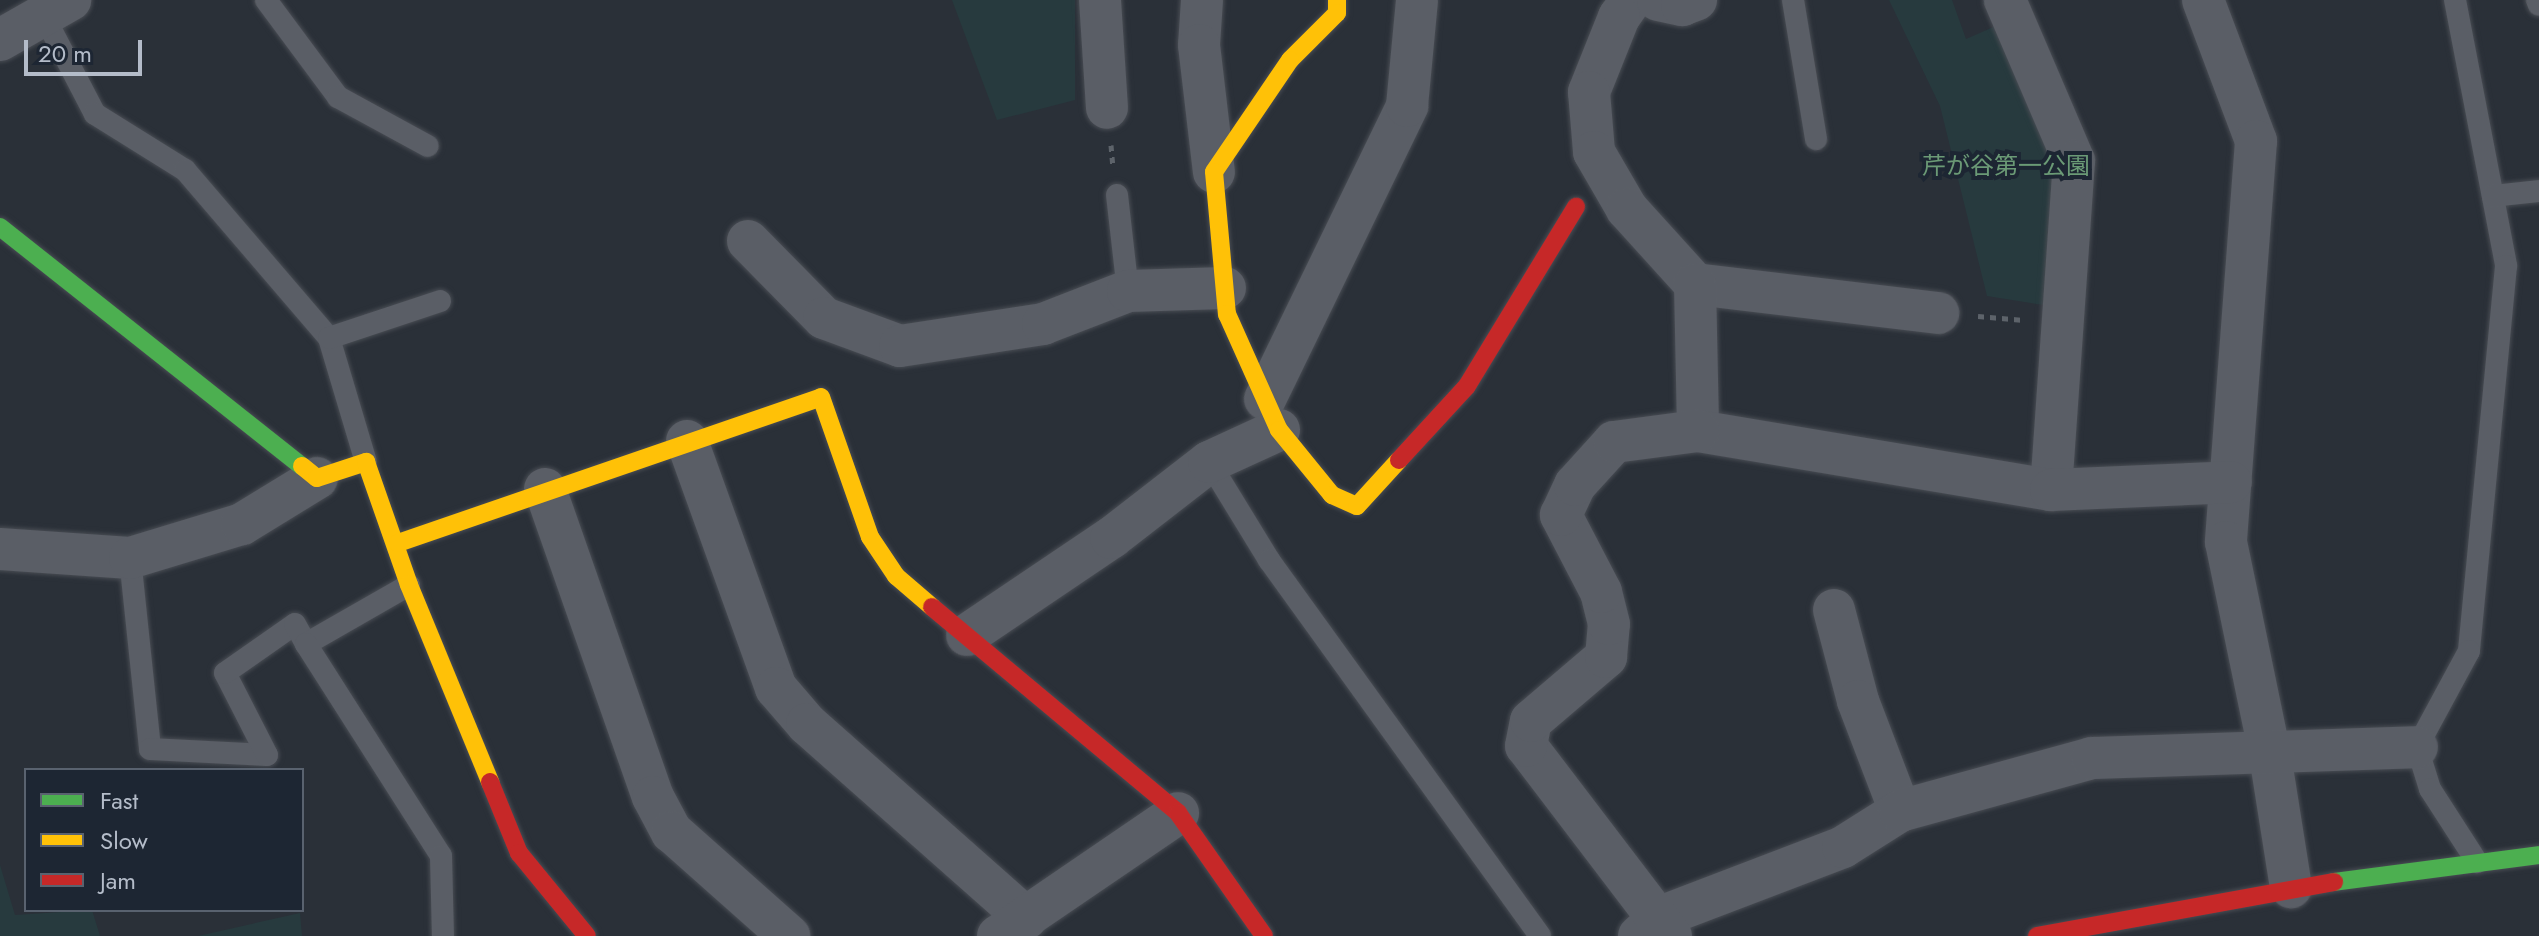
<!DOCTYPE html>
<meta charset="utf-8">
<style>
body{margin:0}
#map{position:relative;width:2539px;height:936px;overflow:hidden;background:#2a3038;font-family:Jost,"Noto Sans JP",sans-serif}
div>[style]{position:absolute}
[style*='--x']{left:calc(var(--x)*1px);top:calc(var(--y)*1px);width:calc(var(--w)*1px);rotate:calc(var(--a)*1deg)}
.green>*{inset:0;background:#273a3e}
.path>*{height:5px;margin-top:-2.5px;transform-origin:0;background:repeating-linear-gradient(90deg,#5d636a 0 6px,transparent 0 12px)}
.roads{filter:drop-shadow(0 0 2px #484c53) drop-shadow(0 0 2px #484c53)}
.lane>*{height:22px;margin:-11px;padding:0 11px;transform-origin:11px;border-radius:11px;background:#5a5e66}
.street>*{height:42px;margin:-21px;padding:0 21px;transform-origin:21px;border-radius:21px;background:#5a5e66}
.fast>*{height:18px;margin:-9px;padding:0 9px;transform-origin:9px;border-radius:9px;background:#4caf50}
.slow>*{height:18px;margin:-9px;padding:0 9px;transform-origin:9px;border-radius:9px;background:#ffc107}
.jam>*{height:18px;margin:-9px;padding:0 9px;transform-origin:9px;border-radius:9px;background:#c62828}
span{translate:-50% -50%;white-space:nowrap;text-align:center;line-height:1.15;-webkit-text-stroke:8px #1d2633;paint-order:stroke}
.park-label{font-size:24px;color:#6b9a76}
.legend{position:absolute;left:24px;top:768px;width:280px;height:144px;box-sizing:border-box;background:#1d2633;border:2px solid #59626f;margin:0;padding:10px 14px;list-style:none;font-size:24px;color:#b4bcc9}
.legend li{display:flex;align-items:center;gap:16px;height:40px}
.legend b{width:40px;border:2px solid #59626f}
.scale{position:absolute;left:24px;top:40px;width:118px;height:36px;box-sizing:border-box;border:4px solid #b4bcc9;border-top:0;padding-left:10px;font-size:24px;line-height:28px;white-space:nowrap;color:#b4bcc9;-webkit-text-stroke:6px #1d2633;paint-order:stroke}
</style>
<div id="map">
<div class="green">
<i style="clip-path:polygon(952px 0,1075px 0,1075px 100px,997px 120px)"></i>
<i style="clip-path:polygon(1889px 0,1952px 0,1966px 39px,1998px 25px,2059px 162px,2049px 306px,1987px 296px,1940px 106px)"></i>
<i style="clip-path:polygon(0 865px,15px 915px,92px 910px,100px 936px,0 936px)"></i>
<i style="clip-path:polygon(300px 913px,302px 936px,198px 936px)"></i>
</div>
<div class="path">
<i style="--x:1111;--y:145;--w:22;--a:85"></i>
<i style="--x:1978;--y:316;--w:46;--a:5"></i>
</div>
<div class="roads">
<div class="lane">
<i style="--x:266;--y:0;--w:121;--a:53.4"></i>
<i style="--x:338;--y:97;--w:102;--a:28.6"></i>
<i style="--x:1793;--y:0;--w:141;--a:80.6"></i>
<i style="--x:2455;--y:0;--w:271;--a:79.1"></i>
<i style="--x:2506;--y:266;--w:387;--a:95.5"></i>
<i style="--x:2469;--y:651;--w:109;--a:118.4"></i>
<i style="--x:2417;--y:747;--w:44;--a:72.8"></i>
<i style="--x:2430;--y:789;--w:87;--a:57.2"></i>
<i style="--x:2537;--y:0;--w:5;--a:68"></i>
<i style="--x:45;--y:18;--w:108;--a:62.5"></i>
<i style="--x:95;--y:114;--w:106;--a:31.9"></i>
<i style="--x:185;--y:170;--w:221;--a:49.4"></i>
<i style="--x:329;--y:338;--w:129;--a:73.4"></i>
<i style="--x:1117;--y:195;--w:97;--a:83.5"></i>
<i style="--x:2493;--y:196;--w:46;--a:-6.2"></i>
<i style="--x:329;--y:338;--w:117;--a:-18.4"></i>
<i style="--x:1209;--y:462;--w:115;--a:58.5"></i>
<i style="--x:1269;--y:560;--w:463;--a:54.2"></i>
<i style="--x:130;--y:558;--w:192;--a:84"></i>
<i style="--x:150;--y:749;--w:117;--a:2.9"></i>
<i style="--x:267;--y:755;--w:92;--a:-117.1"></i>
<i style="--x:225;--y:673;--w:85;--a:-35"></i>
<i style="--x:295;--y:624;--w:23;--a:61"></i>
<i style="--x:409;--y:585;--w:119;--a:150.2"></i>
<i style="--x:306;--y:644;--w:251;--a:57.5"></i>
<i style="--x:441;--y:856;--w:80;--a:88.6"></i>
</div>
<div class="street">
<i style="--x:1100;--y:0;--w:108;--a:86.3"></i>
<i style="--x:1202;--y:0;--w:45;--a:93.8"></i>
<i style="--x:1199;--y:45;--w:128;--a:83.3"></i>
<i style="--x:1631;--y:0;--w:21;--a:125"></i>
<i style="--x:1619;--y:17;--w:81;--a:111.8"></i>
<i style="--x:1589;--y:92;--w:60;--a:85.2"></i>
<i style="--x:1594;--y:152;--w:66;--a:59.9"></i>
<i style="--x:1627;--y:209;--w:101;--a:47.8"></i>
<i style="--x:1695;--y:284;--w:245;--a:6.8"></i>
<i style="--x:1658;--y:0;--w:25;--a:12"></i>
<i style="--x:1682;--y:5;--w:15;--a:-20"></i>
<i style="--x:2005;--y:0;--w:175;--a:66.8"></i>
<i style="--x:2074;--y:161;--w:330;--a:94"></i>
<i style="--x:2203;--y:0;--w:151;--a:69.4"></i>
<i style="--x:2256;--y:141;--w:402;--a:94.3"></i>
<i style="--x:2226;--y:542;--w:217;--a:78.3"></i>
<i style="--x:2270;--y:755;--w:134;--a:81"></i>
<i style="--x:0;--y:40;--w:81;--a:-29.7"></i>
<i style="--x:748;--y:241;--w:108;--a:45.4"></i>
<i style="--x:824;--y:318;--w:81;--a:20.2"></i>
<i style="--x:900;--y:346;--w:145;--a:-8.7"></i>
<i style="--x:1043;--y:324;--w:91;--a:-21.2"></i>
<i style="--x:1128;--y:291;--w:97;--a:-1.8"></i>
<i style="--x:1695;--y:284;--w:147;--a:88.8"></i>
<i style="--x:1698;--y:431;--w:358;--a:9.5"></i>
<i style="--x:2051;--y:490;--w:180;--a:-2.5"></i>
<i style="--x:1265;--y:399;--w:326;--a:-64.1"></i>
<i style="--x:1407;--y:106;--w:106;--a:-84.6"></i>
<i style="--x:687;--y:441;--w:263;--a:70.2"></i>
<i style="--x:776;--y:688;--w:48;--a:49.3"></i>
<i style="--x:807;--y:724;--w:293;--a:41.5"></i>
<i style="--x:545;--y:489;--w:326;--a:70.7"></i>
<i style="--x:653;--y:797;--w:40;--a:62"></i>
<i style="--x:672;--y:832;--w:157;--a:41.6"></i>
<i style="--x:0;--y:549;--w:130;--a:4"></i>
<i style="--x:130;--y:558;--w:117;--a:-16.9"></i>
<i style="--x:242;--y:524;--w:88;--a:-31.5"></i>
<i style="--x:1834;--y:610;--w:94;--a:75.2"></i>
<i style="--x:1858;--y:701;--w:118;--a:69.1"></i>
<i style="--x:967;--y:635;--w:174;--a:-34"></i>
<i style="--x:1111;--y:538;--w:124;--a:-37.8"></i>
<i style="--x:1209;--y:462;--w:77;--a:-24.6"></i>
<i style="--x:998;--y:936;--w:218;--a:-34.3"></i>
<i style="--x:1639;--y:936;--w:28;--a:-42"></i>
<i style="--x:1660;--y:917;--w:196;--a:-20.9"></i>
<i style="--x:1843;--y:847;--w:67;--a:-32.3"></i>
<i style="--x:1900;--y:811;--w:199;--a:-15.4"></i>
<i style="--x:2092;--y:758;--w:325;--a:-1.9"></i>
<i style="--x:1671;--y:936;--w:239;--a:-127.3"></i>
<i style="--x:1526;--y:746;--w:25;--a:-79"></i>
<i style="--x:1531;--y:721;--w:99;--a:-40.5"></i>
<i style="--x:1606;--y:657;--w:33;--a:-85"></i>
<i style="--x:1609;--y:624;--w:33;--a:-104"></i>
<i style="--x:1601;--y:592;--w:87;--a:-117.5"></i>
<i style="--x:1561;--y:515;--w:33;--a:-65"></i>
<i style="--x:1575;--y:485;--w:58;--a:-47.8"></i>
<i style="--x:1614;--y:442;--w:85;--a:-7.5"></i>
</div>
<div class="fast">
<i style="--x:0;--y:227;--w:385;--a:38.4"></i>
<i style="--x:2334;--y:882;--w:207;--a:-7.5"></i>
</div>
<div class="slow">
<i style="--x:1337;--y:0;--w:13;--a:90"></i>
<i style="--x:1337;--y:13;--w:66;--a:135"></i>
<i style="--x:1290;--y:60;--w:135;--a:124.2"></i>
<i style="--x:1214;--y:172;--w:143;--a:84.8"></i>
<i style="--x:1227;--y:314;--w:127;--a:65.9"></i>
<i style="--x:1279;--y:430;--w:84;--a:50.8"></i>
<i style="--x:1332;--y:495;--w:27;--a:24"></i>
<i style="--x:1357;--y:506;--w:62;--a:-47.6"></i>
<i style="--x:302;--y:466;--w:19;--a:39"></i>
<i style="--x:317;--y:478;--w:52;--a:-18.1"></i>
<i style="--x:366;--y:462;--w:130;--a:70.7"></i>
<i style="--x:409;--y:585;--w:213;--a:67.6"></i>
<i style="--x:398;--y:543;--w:447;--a:-19"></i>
<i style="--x:821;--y:397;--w:148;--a:70.7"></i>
<i style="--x:870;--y:537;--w:47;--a:56.3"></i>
<i style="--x:896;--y:576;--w:48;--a:40.7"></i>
</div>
<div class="jam">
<i style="--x:1399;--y:460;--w:100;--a:-47.4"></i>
<i style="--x:1467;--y:386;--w:210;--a:-58.7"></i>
<i style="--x:932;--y:607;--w:321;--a:39.9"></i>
<i style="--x:1178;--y:813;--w:150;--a:55"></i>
<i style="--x:490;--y:782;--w:77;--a:67.8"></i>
<i style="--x:519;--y:853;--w:107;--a:50.7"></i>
<i style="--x:2037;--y:936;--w:302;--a:-10.3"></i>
</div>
</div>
<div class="park-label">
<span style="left:2006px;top:166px">芹が谷第一公園</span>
</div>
<ul class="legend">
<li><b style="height:10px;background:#4caf50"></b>Fast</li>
<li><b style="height:10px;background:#ffc107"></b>Slow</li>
<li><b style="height:10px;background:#c62828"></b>Jam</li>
</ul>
<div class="scale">20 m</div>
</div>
